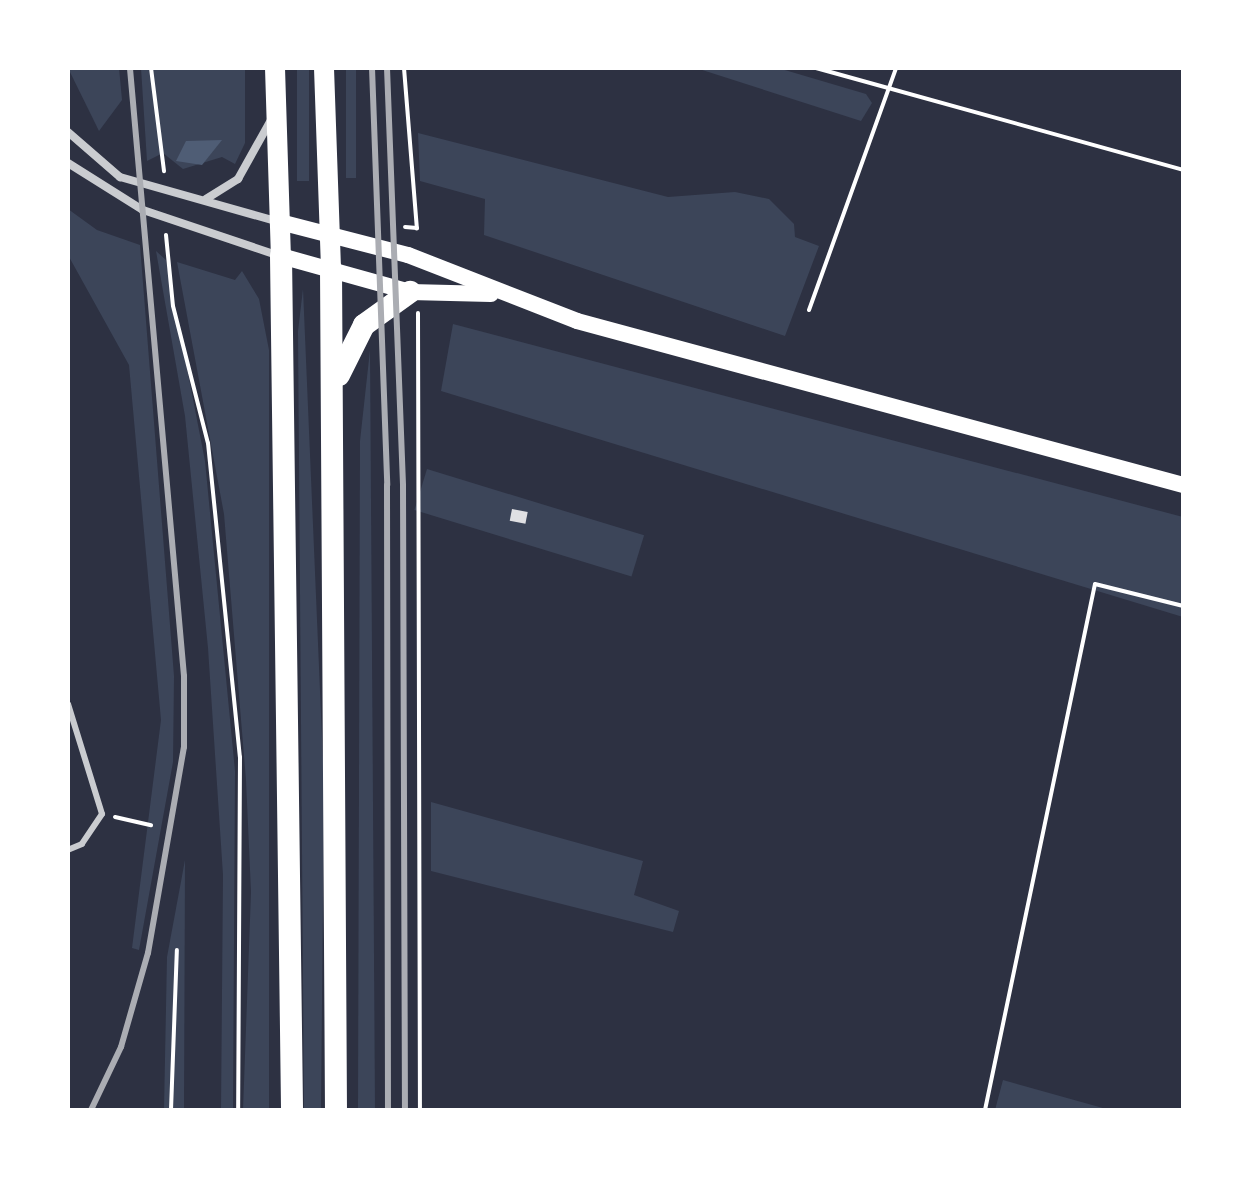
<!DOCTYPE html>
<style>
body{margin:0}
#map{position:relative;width:1251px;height:1178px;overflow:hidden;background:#2d3142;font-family:"Noto Sans",sans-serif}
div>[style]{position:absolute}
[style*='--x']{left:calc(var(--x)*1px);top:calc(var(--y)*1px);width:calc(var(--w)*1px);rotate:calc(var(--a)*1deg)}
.green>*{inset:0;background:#3c4559;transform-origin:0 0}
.water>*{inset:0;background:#4f5d75}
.building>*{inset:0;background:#e0e0e3;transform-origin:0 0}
.path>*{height:4px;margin:-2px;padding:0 2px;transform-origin:2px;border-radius:2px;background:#fff}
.service>*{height:6px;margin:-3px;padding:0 3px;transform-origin:3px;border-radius:3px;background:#caccd0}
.minor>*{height:8px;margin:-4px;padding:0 4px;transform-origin:4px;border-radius:4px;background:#caccd0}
.secondary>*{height:16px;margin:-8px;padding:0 8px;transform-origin:8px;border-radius:8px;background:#fff}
.primary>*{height:20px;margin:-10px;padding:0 10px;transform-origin:10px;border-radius:10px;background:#fff}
.trunk>*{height:22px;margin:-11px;padding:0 11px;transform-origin:11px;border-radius:11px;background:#fff}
.rail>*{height:6px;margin:-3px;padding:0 3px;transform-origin:3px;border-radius:3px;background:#abadb3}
span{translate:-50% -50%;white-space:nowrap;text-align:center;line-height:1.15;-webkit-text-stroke:7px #fff;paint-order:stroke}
.frame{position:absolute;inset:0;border:70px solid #fff;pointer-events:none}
</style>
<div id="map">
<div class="green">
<i style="clip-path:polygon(68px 68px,119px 68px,122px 100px,99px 131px)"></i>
<i style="clip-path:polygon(141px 68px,245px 68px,245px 143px,235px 164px,222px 157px,183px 169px,163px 153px,147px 161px)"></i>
<i style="left:297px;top:68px;width:12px;height:113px"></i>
<i style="left:346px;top:68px;width:10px;height:110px"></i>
<i style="clip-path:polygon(696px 68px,778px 68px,866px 94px,872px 103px,861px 121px)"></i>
<i style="clip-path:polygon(418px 133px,668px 197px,735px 192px,769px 199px,794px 224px,795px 237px,819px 246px,785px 336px,484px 235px,485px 199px,420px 181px)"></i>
<i style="clip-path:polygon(68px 209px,97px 230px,140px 245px,174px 676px,173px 762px,139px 950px,132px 948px,161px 720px,129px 365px,68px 255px)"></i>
<i style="clip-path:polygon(156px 251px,166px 260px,205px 461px,235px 771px,233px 1110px,221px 1110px,223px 875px,208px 648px,185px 416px)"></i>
<i style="clip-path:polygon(177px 262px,235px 280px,242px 271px,259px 299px,269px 350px,269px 1110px,243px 1110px,251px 892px,246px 780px,224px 514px)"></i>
<i style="clip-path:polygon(303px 289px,324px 785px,321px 1110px,304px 1110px,298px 331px)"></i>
<i style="clip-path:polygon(453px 324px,1183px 517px,1183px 617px,441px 391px)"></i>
<i style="clip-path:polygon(370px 350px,375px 1110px,358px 1110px,360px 441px)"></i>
<i style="left:427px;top:469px;width:227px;height:43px;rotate:17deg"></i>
<i style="clip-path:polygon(431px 802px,643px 861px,634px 895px,679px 911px,673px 932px,431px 871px)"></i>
<i style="clip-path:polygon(185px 860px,184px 1110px,164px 1110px,167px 957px)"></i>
<i style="clip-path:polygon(1003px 1080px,1110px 1110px,995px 1110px)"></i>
</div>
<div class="water">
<i style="clip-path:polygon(222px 140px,202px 165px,176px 161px,186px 141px)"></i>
</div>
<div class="building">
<i style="left:512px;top:509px;width:16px;height:12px;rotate:11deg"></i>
</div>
<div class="path">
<i style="--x:151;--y:68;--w:104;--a:82.8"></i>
<i style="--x:404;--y:68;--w:161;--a:85.4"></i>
<i style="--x:417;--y:228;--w:12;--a:-175"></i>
<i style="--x:816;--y:68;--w:381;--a:15.5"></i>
<i style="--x:166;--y:235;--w:71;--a:84.4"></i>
<i style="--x:173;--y:306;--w:141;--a:75.7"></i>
<i style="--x:208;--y:443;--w:316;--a:84.2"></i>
<i style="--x:240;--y:757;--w:353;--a:90.3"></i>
<i style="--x:809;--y:310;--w:257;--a:-70.2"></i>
<i style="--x:418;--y:313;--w:797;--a:89.86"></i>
<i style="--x:115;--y:817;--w:37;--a:13"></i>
<i style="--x:171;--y:1110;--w:160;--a:-87.9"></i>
<i style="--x:985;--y:1110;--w:537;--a:-78.19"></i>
<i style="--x:1095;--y:584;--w:91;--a:14"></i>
</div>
<div class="service">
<i style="--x:68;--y:704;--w:115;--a:72.8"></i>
<i style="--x:102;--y:814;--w:36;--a:124"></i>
<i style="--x:82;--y:844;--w:15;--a:157"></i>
</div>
<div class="minor">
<i style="--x:68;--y:132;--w:69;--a:40.9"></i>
<i style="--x:120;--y:177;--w:165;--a:15.8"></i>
<i style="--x:68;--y:163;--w:89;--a:32.1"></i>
<i style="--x:143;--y:210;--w:145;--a:18.6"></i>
<i style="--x:206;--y:199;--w:38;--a:-32"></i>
<i style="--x:238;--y:179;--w:68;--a:-60.8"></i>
</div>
<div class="secondary">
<i style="--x:280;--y:222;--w:132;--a:14.5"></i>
<i style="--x:408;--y:255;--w:181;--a:21.3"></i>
<i style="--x:577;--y:321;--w:628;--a:15.14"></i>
<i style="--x:281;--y:256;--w:134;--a:15.6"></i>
<i style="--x:410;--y:292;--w:81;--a:1.4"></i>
</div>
<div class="primary">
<i style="--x:275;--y:68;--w:188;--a:88.2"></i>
<i style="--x:324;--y:68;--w:201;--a:88"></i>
</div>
<div class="trunk">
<i style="--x:281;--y:256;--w:854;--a:89.26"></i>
<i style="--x:331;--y:269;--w:841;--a:89.66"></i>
<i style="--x:339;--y:375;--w:56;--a:-63.4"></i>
<i style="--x:364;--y:325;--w:57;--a:-35.7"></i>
</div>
<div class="rail">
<i style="--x:372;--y:68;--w:417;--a:87.9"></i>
<i style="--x:387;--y:485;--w:625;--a:89.91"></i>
<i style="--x:387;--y:68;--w:418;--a:87.8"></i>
<i style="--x:403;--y:486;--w:624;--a:89.82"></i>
<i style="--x:91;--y:1110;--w:70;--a:-64.5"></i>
<i style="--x:121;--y:1047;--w:98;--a:-74"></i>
<i style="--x:148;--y:953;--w:209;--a:-80.1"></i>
<i style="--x:184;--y:747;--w:71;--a:-90"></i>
<i style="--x:184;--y:676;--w:610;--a:-95.08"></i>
</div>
<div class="frame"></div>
</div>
